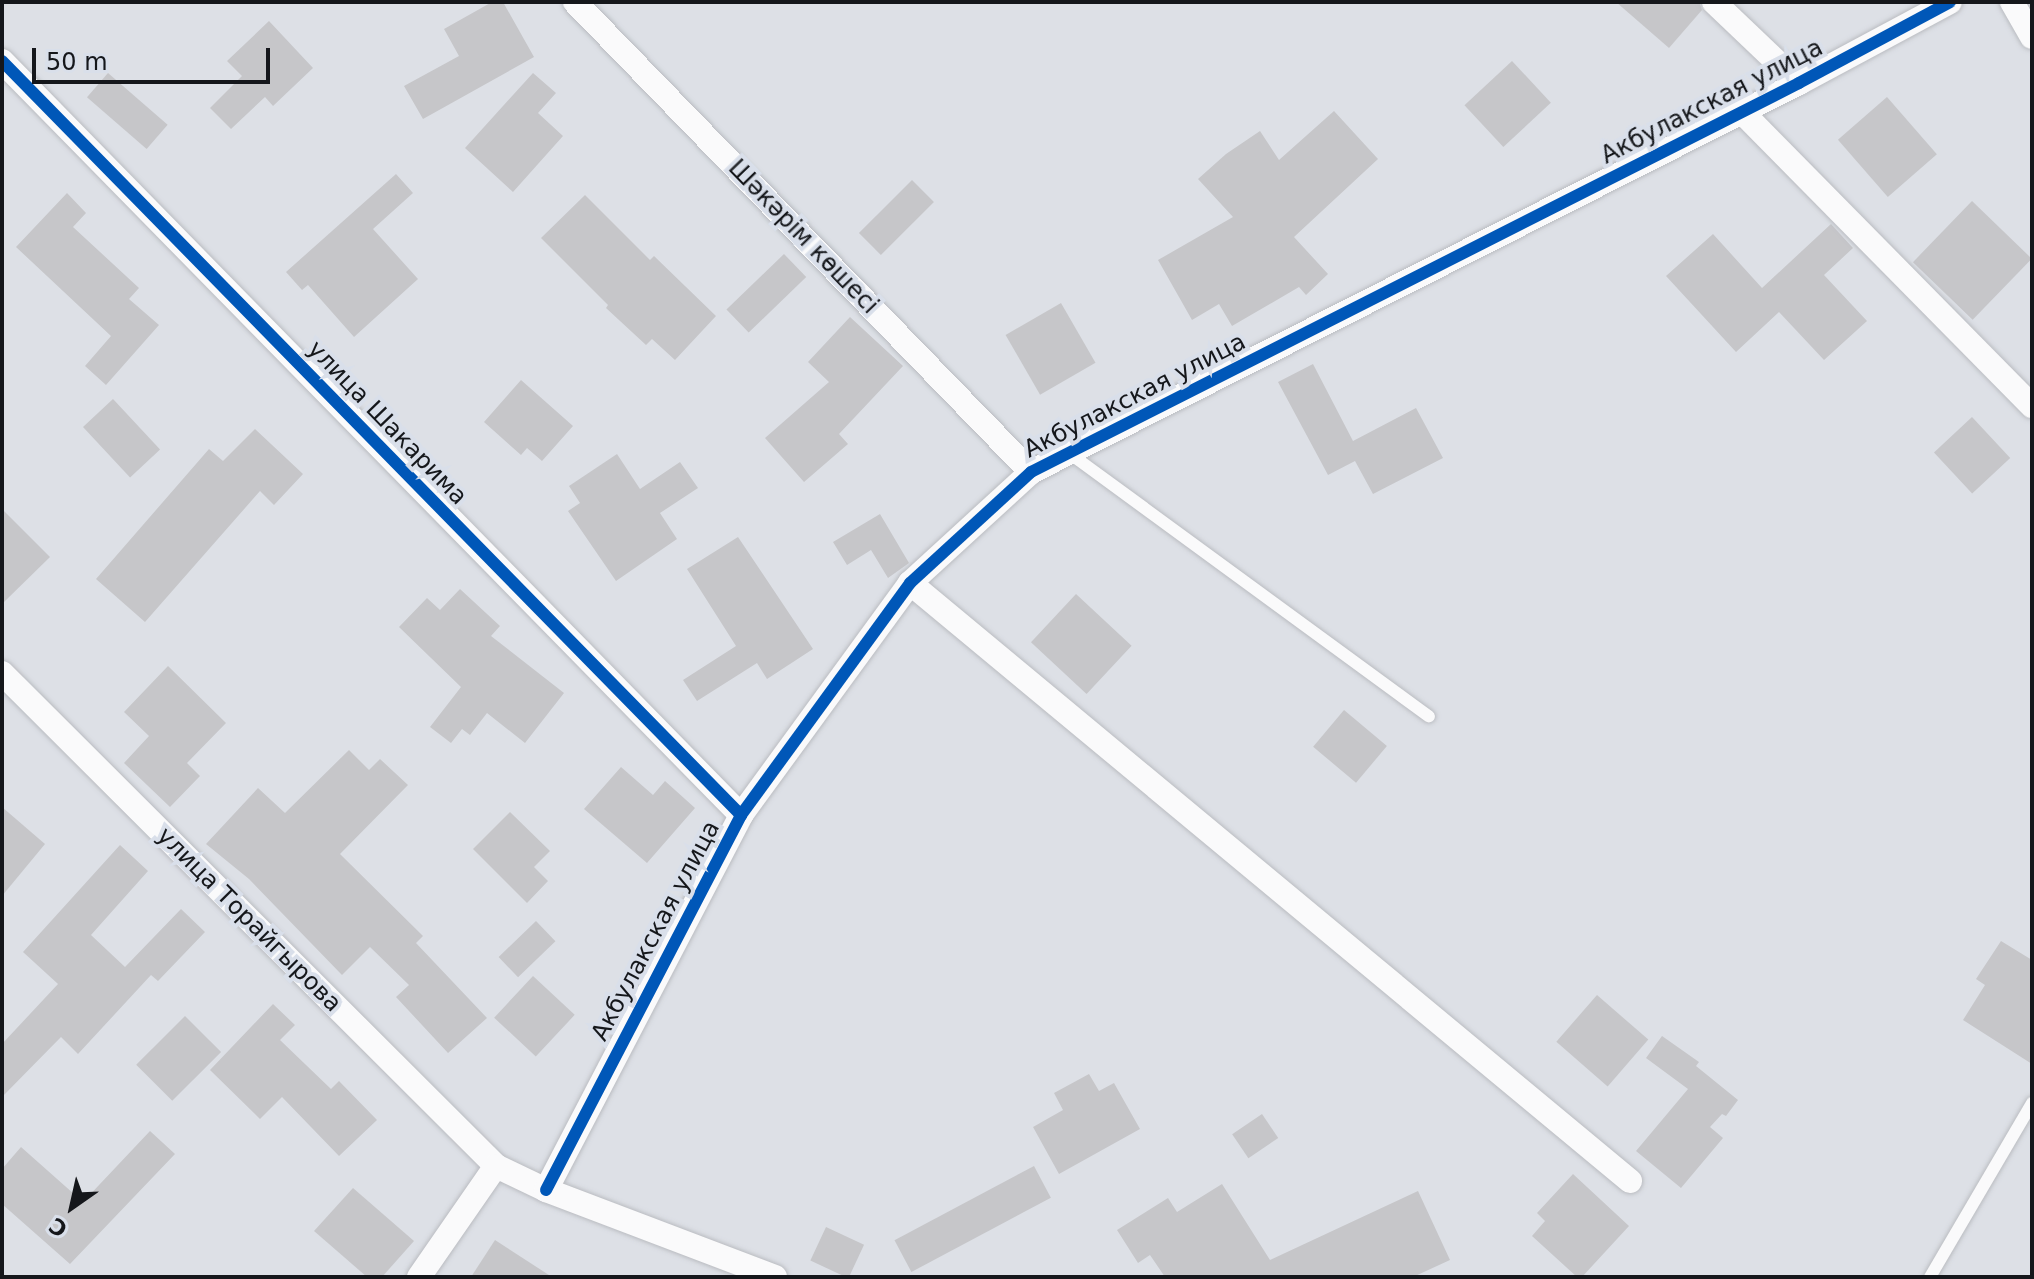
<!DOCTYPE html>
<meta charset="utf-8">
<style>
body{margin:0}
#map{position:relative;width:2034px;height:1279px;overflow:hidden;background:#dde0e6;font-family:"DejaVu Sans",sans-serif}
div>[style]{position:absolute}
[style*='--x']{left:calc(var(--x)*1px);top:calc(var(--y)*1px);width:calc(var(--w)*1px);rotate:calc(var(--a)*1deg)}
.building>*{inset:0;background:#c6c6c9;transform-origin:0 0}
.roads{filter:drop-shadow(0 0 2px #babcc1) drop-shadow(0 0 2px #babcc1)}
.lane>*{height:12px;margin:-6px;padding:0 6px;transform-origin:6px;border-radius:6px;background:#fafafb}
.street>*{height:24px;margin:-12px;padding:0 12px;transform-origin:12px;border-radius:12px;background:#fafafb}
.cycleway>*{height:12px;margin:-6px;padding:0 6px;transform-origin:6px;border-radius:6px;background:#0057b8}
span{translate:-50% -50%;white-space:nowrap;text-align:center;line-height:1.15;-webkit-text-stroke:8px #d9dfea;paint-order:stroke}
.street-label{font-size:24px;color:#15171b}
.frame{position:absolute;inset:0;border:4px solid #15171b;pointer-events:none}
.north{position:absolute;left:32px;top:1167px;width:80px;height:80px;-webkit-text-stroke:6px #d9dfea;paint-order:stroke;rotate:214deg;font-size:22px;font-weight:700;line-height:32px;text-align:center;color:#15171b}
.north::after{content:'';display:block;margin:auto;width:28px;height:36px;background:#15171b;clip-path:polygon(50% 0,100% 100%,50% 72%,0 100%)}
.scale{position:absolute;left:32px;top:48px;width:238px;height:36px;box-sizing:border-box;border:4px solid #15171b;border-top:0;padding-left:10px;font-size:24px;line-height:28px;white-space:nowrap;color:#15171b;-webkit-text-stroke:6px #d9dfea;paint-order:stroke}
</style>
<div id="map">
<div class="building">
<i style="clip-path:polygon(492px 2px,503px 2px,534px 57px,423px 119px,404px 86px,459px 56px,444px 29px)"></i>
<i style="clip-path:polygon(1616px 2px,1699px 2px,1702px 10px,1669px 48px)"></i>
<i style="clip-path:polygon(269px 21px,313px 68px,273px 106px,265px 97px,231px 129px,210px 108px,242px 76px,227px 61px)"></i>
<i style="left:1512px;top:61px;width:57px;height:65px;rotate:47deg"></i>
<i style="left:108px;top:73px;width:79px;height:32px;rotate:41deg"></i>
<i style="clip-path:polygon(533px 73px,556px 93px,538px 113px,563px 136px,513px 192px,465px 148px)"></i>
<i style="left:1887px;top:97px;width:76px;height:65px;rotate:49deg"></i>
<i style="clip-path:polygon(1334px 111px,1378px 159px,1294px 237px,1328px 274px,1306px 295px,1299px 287px,1232px 326px,1219px 304px,1192px 320px,1158px 260px,1233px 217px,1198px 179px,1226px 154px,1260px 131px,1279px 160px)"></i>
<i style="clip-path:polygon(396px 174px,413px 193px,373px 229px,418px 279px,354px 337px,308px 285px,302px 290px,286px 272px)"></i>
<i style="left:912px;top:180px;width:31px;height:75px;rotate:45deg"></i>
<i style="clip-path:polygon(67px 193px,86px 213px,73px 227px,139px 288px,129px 299px,159px 325px,106px 385px,85px 366px,111px 336px,16px 247px)"></i>
<i style="clip-path:polygon(585px 195px,650px 260px,654px 256px,716px 316px,675px 360px,652px 339px,646px 345px,606px 308px,608px 305px,541px 238px)"></i>
<i style="left:1972px;top:201px;width:83px;height:85px;rotate:44deg"></i>
<i style="clip-path:polygon(1831px 224px,1853px 248px,1824px 275px,1867px 321px,1824px 360px,1779px 312px,1736px 352px,1666px 276px,1713px 234px,1762px 288px)"></i>
<i style="left:784px;top:254px;width:32px;height:80px;rotate:46deg"></i>
<i style="left:1061px;top:303px;width:69px;height:64px;rotate:60deg"></i>
<i style="clip-path:polygon(850px 317px,903px 366px,839px 434px,848px 444px,804px 482px,765px 438px,829px 382px,808px 362px)"></i>
<i style="clip-path:polygon(1313px 364px,1353px 441px,1416px 408px,1443px 458px,1373px 494px,1355px 461px,1328px 475px,1278px 382px)"></i>
<i style="clip-path:polygon(521px 380px,573px 426px,542px 461px,527px 448px,521px 455px,484px 422px)"></i>
<i style="left:113px;top:399px;width:69px;height:41px;rotate:47deg"></i>
<i style="left:1972px;top:417px;width:56px;height:52px;rotate:47deg"></i>
<i style="clip-path:polygon(255px 429px,303px 474px,274px 505px,260px 491px,145px 622px,96px 579px,209px 449px,223px 461px)"></i>
<i style="clip-path:polygon(617px 454px,640px 489px,680px 462px,698px 488px,660px 513px,677px 539px,616px 581px,568px 511px,580px 503px,569px 486px)"></i>
<i style="clip-path:polygon(2px 509px,50px 557px,2px 604px)"></i>
<i style="clip-path:polygon(880px 514px,909px 563px,888px 578px,871px 550px,847px 565px,833px 542px)"></i>
<i style="clip-path:polygon(738px 537px,813px 649px,767px 679px,757px 663px,697px 701px,683px 680px,736px 646px,687px 569px)"></i>
<i style="clip-path:polygon(460px 589px,500px 626px,491px 636px,564px 693px,525px 743px,487px 713px,470px 735px,462px 729px,451px 743px,430px 727px,461px 687px,399px 627px,427px 598px,440px 610px)"></i>
<i style="left:1076px;top:594px;width:76px;height:66px;rotate:43deg"></i>
<i style="clip-path:polygon(168px 666px,226px 723px,187px 763px,200px 776px,170px 807px,124px 763px,149px 736px,124px 712px)"></i>
<i style="left:1344px;top:710px;width:56px;height:48px;rotate:40deg"></i>
<i style="clip-path:polygon(349px 750px,369px 770px,380px 759px,408px 785px,340px 854px,423px 936px,416px 943px,487px 1018px,448px 1053px,396px 997px,409px 985px,370px 947px,342px 975px,249px 879px,206px 844px,258px 788px,285px 813px)"></i>
<i style="clip-path:polygon(621px 767px,653px 795px,665px 781px,695px 808px,647px 863px,584px 809px)"></i>
<i style="clip-path:polygon(2px 807px,45px 844px,2px 896px)"></i>
<i style="clip-path:polygon(510px 812px,550px 851px,534px 867px,548px 881px,527px 903px,473px 849px)"></i>
<i style="clip-path:polygon(120px 845px,148px 871px,91px 935px,125px 967px,181px 909px,205px 932px,158px 981px,151px 975px,78px 1054px,61px 1037px,2px 1097px,2px 1044px,58px 984px,23px 952px)"></i>
<i style="left:536px;top:921px;width:28px;height:52px;rotate:46deg"></i>
<i style="clip-path:polygon(2001px 941px,2032px 960px,2032px 1064px,1963px 1020px,1985px 985px,1976px 979px)"></i>
<i style="left:533px;top:976px;width:57px;height:57px;rotate:43deg"></i>
<i style="left:1597px;top:995px;width:68px;height:62px;rotate:41deg"></i>
<i style="clip-path:polygon(273px 1004px,295px 1025px,280px 1040px,331px 1089px,339px 1081px,377px 1120px,339px 1156px,282px 1097px,260px 1119px,210px 1070px)"></i>
<i style="left:185px;top:1016px;width:51px;height:69px;rotate:45deg"></i>
<i style="clip-path:polygon(1662px 1036px,1699px 1062px,1696px 1066px,1738px 1100px,1726px 1116px,1722px 1114px,1710px 1127px,1723px 1138px,1681px 1188px,1636px 1151px,1688px 1089px,1646px 1058px)"></i>
<i style="clip-path:polygon(1089px 1074px,1099px 1091px,1114px 1083px,1140px 1129px,1059px 1174px,1033px 1127px,1063px 1110px,1054px 1093px)"></i>
<i style="left:1262px;top:1114px;width:29px;height:36px;rotate:56deg"></i>
<i style="clip-path:polygon(150px 1131px,175px 1154px,70px 1264px,2px 1204px,2px 1169px,21px 1147px,83px 1202px)"></i>
<i style="left:1034px;top:1166px;width:36px;height:158px;rotate:62deg"></i>
<i style="clip-path:polygon(1573px 1174px,1629px 1226px,1582px 1277px,1577px 1277px,1532px 1236px,1545px 1221px,1537px 1213px)"></i>
<i style="clip-path:polygon(1222px 1184px,1270px 1260px,1418px 1191px,1450px 1260px,1413px 1277px,1165px 1277px,1150px 1255px,1138px 1263px,1117px 1230px,1168px 1198px,1177px 1212px)"></i>
<i style="clip-path:polygon(353px 1188px,414px 1241px,382px 1277px,367px 1277px,314px 1231px)"></i>
<i style="left:826px;top:1227px;width:42px;height:37px;rotate:25deg"></i>
<i style="clip-path:polygon(495px 1240px,552px 1277px,471px 1277px)"></i>
</div>
<div class="roads">
<div class="lane">
<i style="--x:1069;--y:453;--w:446;--a:36.2"></i>
<i style="--x:1930;--y:1277;--w:202;--a:-59.6"></i>
</div>
<div class="street">
<i style="--x:575;--y:2;--w:655;--a:45.87"></i>
<i style="--x:1714;--y:2;--w:117;--a:43.6"></i>
<i style="--x:2012;--y:2;--w:40;--a:60.3"></i>
<i style="--x:2;--y:61;--w:1056;--a:45.58"></i>
<i style="--x:1742;--y:112;--w:413;--a:45.4"></i>
<i style="--x:910;--y:583;--w:936;--a:39.71"></i>
<i style="--x:2;--y:673;--w:698;--a:44.94"></i>
<i style="--x:496;--y:1166;--w:55;--a:25.6"></i>
<i style="--x:546;--y:1190;--w:245;--a:20.8"></i>
<i style="--x:546;--y:1190;--w:423;--a:-62.5"></i>
<i style="--x:741;--y:815;--w:287;--a:-53.9"></i>
<i style="--x:910;--y:583;--w:164;--a:-42.5"></i>
<i style="--x:1031;--y:472;--w:861;--a:-26.86"></i>
<i style="--x:1799;--y:83;--w:171;--a:-28.2"></i>
<i style="--x:419;--y:1277;--w:135;--a:-55.3"></i>
</div>
</div>
<div class="cycleway">
<i style="--x:2;--y:61;--w:1056;--a:45.58"></i>
<i style="--x:546;--y:1190;--w:423;--a:-62.5"></i>
<i style="--x:741;--y:815;--w:287;--a:-53.9"></i>
<i style="--x:910;--y:583;--w:164;--a:-42.5"></i>
<i style="--x:1031;--y:472;--w:861;--a:-26.86"></i>
<i style="--x:1799;--y:83;--w:171;--a:-28.2"></i>
</div>
<div class="street-label">
<span style="left:1712px;top:102px;rotate:-27deg">Акбулакская улица</span>
<span style="left:803px;top:237px;rotate:46deg">Шәкәрім көшесі</span>
<span style="left:1135px;top:396px;rotate:-27deg">Акбулакская улица</span>
<span style="left:387px;top:423px;rotate:46deg">улица Шакарима</span>
<span style="left:249px;top:920px;rotate:45deg">улица Торайгырова</span>
<span style="left:656px;top:931px;rotate:-62deg">Акбулакская улица</span>
</div>
<div class="frame"></div>
<div class="north">С</div>
<div class="scale">50 m</div>
</div>
